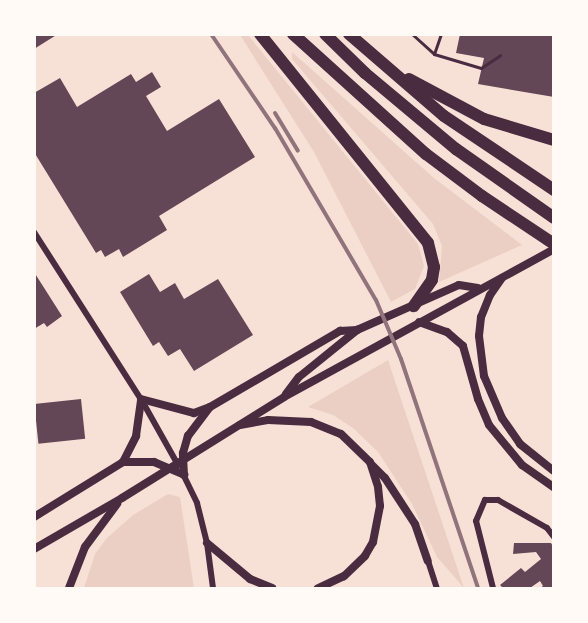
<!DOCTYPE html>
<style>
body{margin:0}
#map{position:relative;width:588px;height:623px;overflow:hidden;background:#f7e1d7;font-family:Lora,serif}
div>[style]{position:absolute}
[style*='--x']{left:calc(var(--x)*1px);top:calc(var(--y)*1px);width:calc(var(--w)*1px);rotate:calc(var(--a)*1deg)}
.green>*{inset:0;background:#ebcfc5}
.building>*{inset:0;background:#644757;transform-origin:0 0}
.service>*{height:3px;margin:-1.5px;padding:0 1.5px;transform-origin:1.5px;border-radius:1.5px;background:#4a2c40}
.minor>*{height:6px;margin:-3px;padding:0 3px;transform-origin:3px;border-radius:3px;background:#4a2c40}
.tertiary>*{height:8px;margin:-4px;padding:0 4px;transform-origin:4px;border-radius:4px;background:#4a2c40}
.motorway>*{height:12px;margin:-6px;padding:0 6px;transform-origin:6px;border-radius:6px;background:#4a2c40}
.rail>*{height:4px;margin:-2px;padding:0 2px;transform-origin:2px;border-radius:2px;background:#8f747c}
span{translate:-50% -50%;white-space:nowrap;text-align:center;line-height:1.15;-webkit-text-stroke:6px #fffaf5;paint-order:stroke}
.frame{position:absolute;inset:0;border:36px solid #fffaf5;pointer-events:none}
</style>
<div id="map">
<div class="green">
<i style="clip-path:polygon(240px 35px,248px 35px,418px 244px,424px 266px,415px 289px,391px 302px,314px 152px)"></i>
<i style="clip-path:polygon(292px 52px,434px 178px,522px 245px,439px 282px,442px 246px,433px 224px,292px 59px)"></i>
<i style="clip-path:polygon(388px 360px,464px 588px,437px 557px,412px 504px,378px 452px,353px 428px,333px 415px,308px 407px)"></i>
<i style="clip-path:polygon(168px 494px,180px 497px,194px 588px,84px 588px,95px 554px,107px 538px,133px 515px)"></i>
</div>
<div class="building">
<i style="clip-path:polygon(34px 34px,58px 34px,34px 49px)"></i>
<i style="clip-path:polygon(460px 34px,554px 34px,554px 97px,478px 84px,484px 58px,456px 53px)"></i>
<i style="clip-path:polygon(152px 72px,161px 87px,146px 96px,167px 131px,219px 99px,255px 157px,159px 216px,167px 230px,123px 257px,119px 249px,105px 257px,101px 250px,96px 253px,34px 152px,34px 93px,60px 78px,77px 107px,131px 74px,136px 82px)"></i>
<i style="clip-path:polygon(34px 272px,62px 316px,47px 327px,44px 323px,34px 329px)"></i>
<i style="clip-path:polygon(149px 274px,160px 292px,175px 283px,184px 299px,218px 279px,253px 335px,194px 371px,180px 349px,168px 356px,159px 342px,153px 346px,120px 292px)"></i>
<i style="left:81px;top:399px;width:40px;height:47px;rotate:84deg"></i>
<i style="clip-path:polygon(514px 543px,551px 543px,554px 548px,554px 588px,540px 588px,543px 586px,540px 581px,530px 588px,503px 588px,500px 585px,521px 568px,525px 572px,541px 559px,536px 552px,513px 554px)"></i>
</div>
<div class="service">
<i style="--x:412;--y:34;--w:30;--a:42"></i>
<i style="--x:434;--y:54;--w:21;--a:-71"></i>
<i style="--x:434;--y:54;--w:49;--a:16.6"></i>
<i style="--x:481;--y:68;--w:23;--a:-34"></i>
</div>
<div class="minor">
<i style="--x:34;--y:232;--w:198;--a:57.4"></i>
<i style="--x:141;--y:399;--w:76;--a:60.7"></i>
<i style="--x:183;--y:474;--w:32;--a:64"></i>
<i style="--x:197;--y:503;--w:41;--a:76"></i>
<i style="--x:207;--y:543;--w:45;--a:82.4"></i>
<i style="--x:428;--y:561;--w:28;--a:72"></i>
<i style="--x:493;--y:588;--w:69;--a:-104.2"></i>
<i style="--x:476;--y:521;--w:23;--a:-67"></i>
<i style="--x:485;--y:500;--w:13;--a:0"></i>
<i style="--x:498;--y:500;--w:56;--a:29.7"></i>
<i style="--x:547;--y:528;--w:11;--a:52"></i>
</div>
<div class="tertiary">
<i style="--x:502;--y:278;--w:21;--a:125"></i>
<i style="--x:490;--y:295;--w:24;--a:112"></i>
<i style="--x:481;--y:317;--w:19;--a:96"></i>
<i style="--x:479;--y:336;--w:40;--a:82.9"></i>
<i style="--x:484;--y:376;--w:46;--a:66.8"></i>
<i style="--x:502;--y:418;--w:32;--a:55"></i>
<i style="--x:520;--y:444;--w:43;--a:38.5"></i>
<i style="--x:419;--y:322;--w:30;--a:20"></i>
<i style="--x:447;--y:332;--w:21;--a:41"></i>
<i style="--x:463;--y:346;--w:55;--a:74.2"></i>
<i style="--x:478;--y:399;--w:28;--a:67"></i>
<i style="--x:489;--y:425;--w:52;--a:50.5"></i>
<i style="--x:522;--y:465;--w:39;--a:35"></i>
<i style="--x:286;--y:394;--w:21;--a:-53"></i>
<i style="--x:299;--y:377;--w:75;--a:-39"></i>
<i style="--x:357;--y:330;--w:111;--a:-23.8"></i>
<i style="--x:459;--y:285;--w:19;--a:9"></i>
<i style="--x:240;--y:425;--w:28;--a:-10"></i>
<i style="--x:268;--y:420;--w:43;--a:2.7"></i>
<i style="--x:311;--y:422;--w:32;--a:22"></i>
<i style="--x:341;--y:434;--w:40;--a:44"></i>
<i style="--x:370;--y:462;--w:26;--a:72"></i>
<i style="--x:378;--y:487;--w:19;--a:84"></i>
<i style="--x:380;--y:506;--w:37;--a:101"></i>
<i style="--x:373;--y:542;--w:16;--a:120"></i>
<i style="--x:365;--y:556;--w:29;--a:136"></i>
<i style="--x:344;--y:576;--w:29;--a:155"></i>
<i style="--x:123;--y:462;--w:31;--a:0"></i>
<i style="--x:154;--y:462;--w:33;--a:23"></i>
<i style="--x:372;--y:465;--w:18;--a:45"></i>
<i style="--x:385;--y:478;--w:55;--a:56.9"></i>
<i style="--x:415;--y:524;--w:39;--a:71"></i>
<i style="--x:184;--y:475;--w:22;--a:-93"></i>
<i style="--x:183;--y:453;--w:18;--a:-74"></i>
<i style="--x:188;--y:436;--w:36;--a:-53"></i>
<i style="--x:34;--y:517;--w:105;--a:-31.7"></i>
<i style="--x:123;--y:462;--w:29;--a:-63"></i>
<i style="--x:136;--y:436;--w:37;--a:-82"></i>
<i style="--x:141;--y:399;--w:55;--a:14.8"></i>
<i style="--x:194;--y:413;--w:17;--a:-21"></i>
<i style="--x:210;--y:407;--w:151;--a:-30.3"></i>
<i style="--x:340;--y:331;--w:17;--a:-3"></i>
<i style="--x:207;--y:543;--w:56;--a:39.9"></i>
<i style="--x:250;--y:579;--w:24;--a:22"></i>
<i style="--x:34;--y:549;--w:102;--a:-30.1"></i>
<i style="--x:122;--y:498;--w:191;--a:-31.9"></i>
<i style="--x:284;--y:397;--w:308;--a:-28.7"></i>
<i style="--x:69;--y:588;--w:44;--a:-68.7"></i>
<i style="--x:85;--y:547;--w:54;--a:-53.3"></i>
</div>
<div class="motorway">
<i style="--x:260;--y:34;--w:268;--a:51.2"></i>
<i style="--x:428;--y:243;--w:25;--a:76"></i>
<i style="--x:434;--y:267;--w:13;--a:99"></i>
<i style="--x:432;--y:280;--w:32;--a:125"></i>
<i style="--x:293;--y:34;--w:179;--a:42.1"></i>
<i style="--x:426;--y:154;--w:70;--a:36.9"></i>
<i style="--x:482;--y:196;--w:87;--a:33.7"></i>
<i style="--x:325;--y:34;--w:56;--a:44.3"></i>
<i style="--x:365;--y:73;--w:119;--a:39.9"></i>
<i style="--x:456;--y:149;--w:120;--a:35.1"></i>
<i style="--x:349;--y:34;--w:125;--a:40.8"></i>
<i style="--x:444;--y:116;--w:133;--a:33.9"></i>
<i style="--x:409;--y:79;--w:85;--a:28.1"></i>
<i style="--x:484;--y:119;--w:73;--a:16.7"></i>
</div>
<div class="rail">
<i style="--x:211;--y:34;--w:114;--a:55.8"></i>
<i style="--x:275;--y:128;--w:199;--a:59.6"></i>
<i style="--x:376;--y:300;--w:64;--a:67"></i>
<i style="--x:401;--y:359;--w:242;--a:71.4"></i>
<i style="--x:275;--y:113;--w:44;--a:58.8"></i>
</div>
<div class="frame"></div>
</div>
